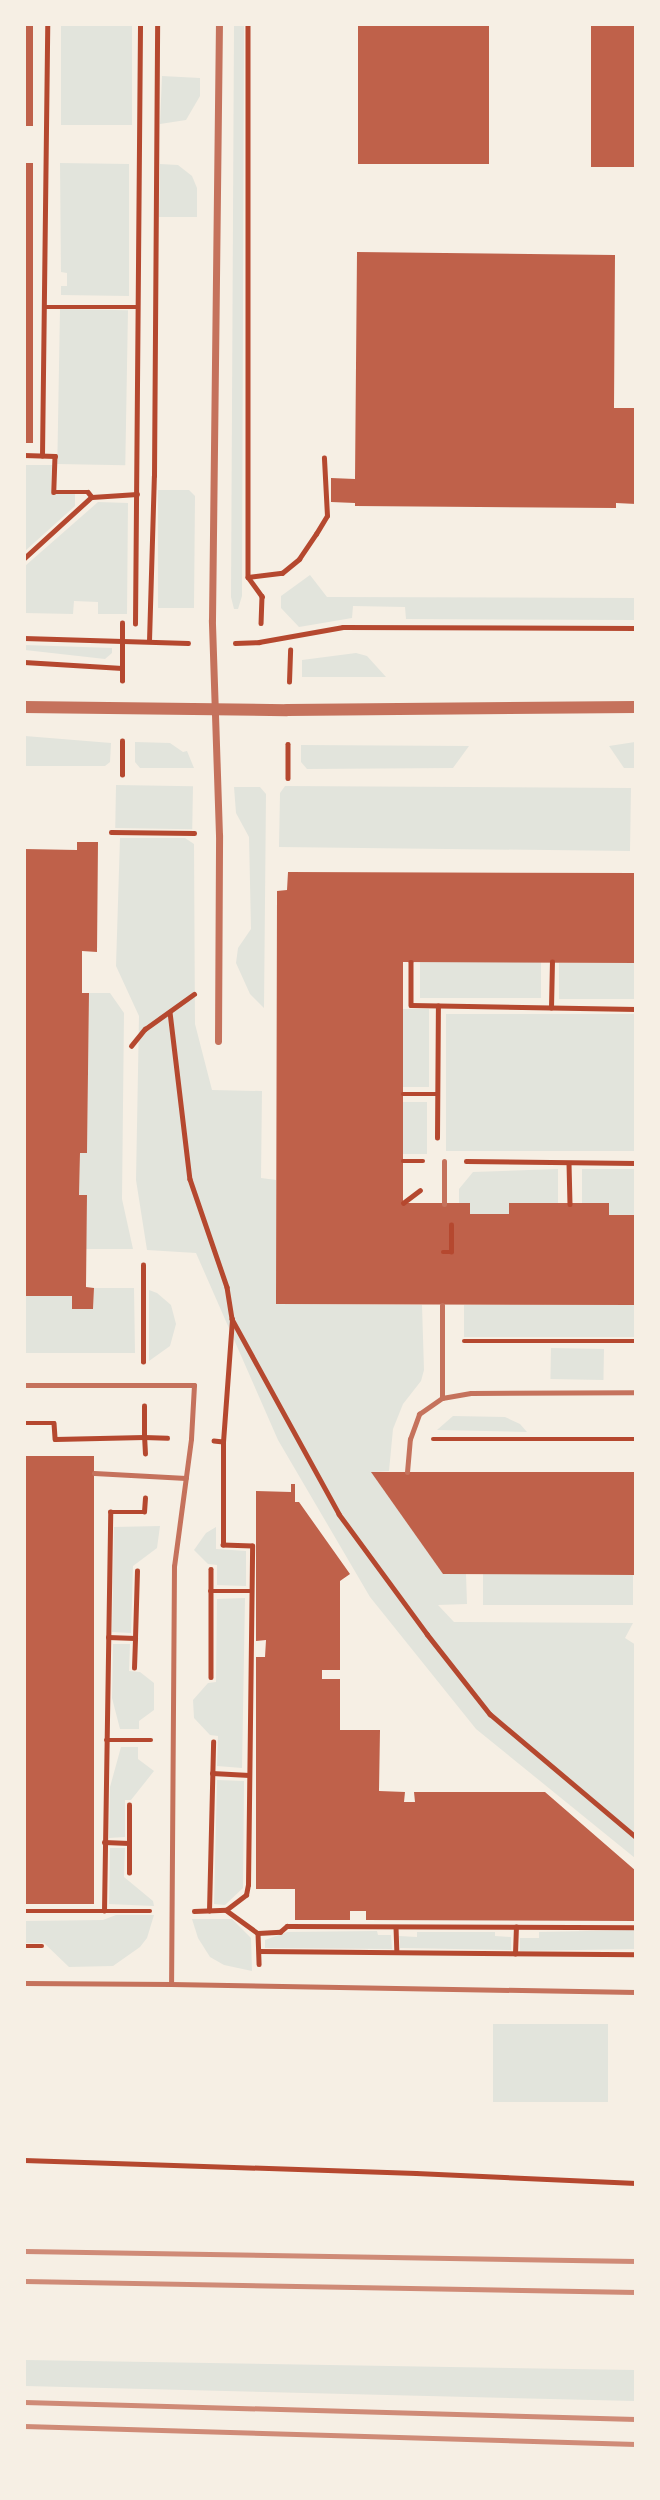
<!DOCTYPE html>
<style>
body{margin:0}
#map{position:relative;width:660px;height:2500px;overflow:hidden;background:#f6efe4;font-family:Poppins,sans-serif}
div>[style]{position:absolute}
[style*='--x']{left:calc(var(--x)*1px);top:calc(var(--y)*1px);width:calc(var(--w)*1px);rotate:calc(var(--a)*1deg)}
.green>*{inset:0;background:#e2e4dc;transform-origin:0 0}
.building>*{inset:0;background:#bf614a;transform-origin:0 0}
.path>*{height:4.5px;margin:-2.25px;padding:0 2.25px;transform-origin:2.25px;border-radius:2.25px;background:#b5482f}
.service>*{height:5px;margin:-2.5px;padding:0 2.5px;transform-origin:2.5px;border-radius:2.5px;background:#c5725c}
.minor>*{height:7px;margin:-3.5px;padding:0 3.5px;transform-origin:3.5px;border-radius:3.5px;background:#c5725c}
.tertiary>*{height:12px;margin:-6px;padding:0 6px;transform-origin:6px;border-radius:6px;background:#c5725c}
.rail>*{height:5px;margin:-2.5px;padding:0 2.5px;transform-origin:2.5px;border-radius:2.5px;background:#cf8b77}
span{translate:-50% -50%;white-space:nowrap;text-align:center;line-height:1.15;-webkit-text-stroke:5px #f6efe4;paint-order:stroke}
.frame{position:absolute;inset:0;border:26px solid #f6efe4;pointer-events:none}
</style>
<div id="map">
<div class="green">
<i style="clip-path:polygon(244px 24px,242px 596px,238px 609px,234px 609px,231px 597px,234px 25px)"></i>
<i style="left:61px;top:25px;width:71px;height:100px"></i>
<i style="clip-path:polygon(162px 76px,200px 78px,200px 96px,186px 120px,160px 124px)"></i>
<i style="clip-path:polygon(60px 163px,129px 164px,129px 296px,61px 295px,61px 286px,67px 286px,67px 273px,61px 272px)"></i>
<i style="clip-path:polygon(160px 164px,178px 165px,192px 176px,197px 188px,197px 217px,159px 217px)"></i>
<i style="left:60px;top:309px;width:68px;height:155px;rotate:1deg"></i>
<i style="clip-path:polygon(25px 465px,52px 465px,51px 493px,75px 493px,75px 506px,25px 551px)"></i>
<i style="clip-path:polygon(158px 490px,189px 490px,195px 496px,194px 608px,158px 608px)"></i>
<i style="clip-path:polygon(98px 502px,128px 503px,127px 614px,98px 614px,98px 602px,74px 601px,73px 614px,25px 613px,25px 566px)"></i>
<i style="clip-path:polygon(310px 575px,327px 597px,635px 598px,635px 620px,406px 619px,405px 607px,353px 606px,352px 618px,299px 627px,281px 608px,281px 596px)"></i>
<i style="clip-path:polygon(25px 645px,112px 648px,112px 653px,105px 659px,25px 650px)"></i>
<i style="clip-path:polygon(356px 653px,367px 656px,386px 677px,302px 677px,302px 660px)"></i>
<i style="clip-path:polygon(25px 736px,111px 743px,110px 762px,105px 766px,25px 766px)"></i>
<i style="clip-path:polygon(135px 742px,170px 743px,183px 752px,187px 751px,194px 768px,140px 768px,135px 762px)"></i>
<i style="clip-path:polygon(635px 742px,635px 768px,624px 768px,609px 746px)"></i>
<i style="clip-path:polygon(301px 745px,469px 746px,453px 768px,307px 769px,301px 762px)"></i>
<i style="left:116px;top:785px;width:77px;height:43px;rotate:1deg"></i>
<i style="clip-path:polygon(285px 786px,631px 788px,630px 851px,279px 847px,280px 793px)"></i>
<i style="clip-path:polygon(234px 787px,260px 787px,266px 794px,264px 1008px,250px 994px,236px 963px,238px 948px,251px 929px,249px 837px,236px 813px)"></i>
<i style="clip-path:polygon(120px 838px,185px 838px,194px 844px,195px 1024px,212px 1090px,262px 1091px,261px 1178px,276px 1180px,276px 1304px,422px 1305px,424px 1370px,421px 1381px,403px 1404px,393px 1429px,389px 1471px,372px 1472px,443px 1574px,466px 1574px,467px 1604px,438px 1605px,454px 1622px,633px 1623px,625px 1638px,636px 1645px,635px 1858px,476px 1729px,370px 1597px,278px 1440px,196px 1253px,147px 1250px,136px 1180px,139px 1016px,116px 966px)"></i>
<i style="left:420px;top:962px;width:121px;height:36px"></i>
<i style="left:559px;top:963px;width:76px;height:36px"></i>
<i style="clip-path:polygon(89px 993px,110px 993px,124px 1013px,122px 1199px,133px 1249px,86px 1249px,87px 1196px,79px 1195px,80px 1153px,87px 1152px)"></i>
<i style="left:403px;top:1009px;width:26px;height:78px"></i>
<i style="left:446px;top:1014px;width:189px;height:137px"></i>
<i style="left:403px;top:1102px;width:24px;height:52px"></i>
<i style="clip-path:polygon(558px 1169px,558px 1203px,509px 1203px,509px 1214px,470px 1214px,470px 1203px,459px 1204px,459px 1189px,473px 1172px)"></i>
<i style="clip-path:polygon(582px 1169px,635px 1169px,635px 1215px,609px 1215px,609px 1203px,582px 1204px)"></i>
<i style="clip-path:polygon(94px 1288px,134px 1288px,135px 1353px,25px 1353px,25px 1296px,72px 1296px,72px 1309px,93px 1309px)"></i>
<i style="clip-path:polygon(149px 1290px,157px 1293px,171px 1305px,176px 1324px,170px 1346px,149px 1361px)"></i>
<i style="left:464px;top:1305px;width:171px;height:32px"></i>
<i style="left:551px;top:1348px;width:53px;height:31px;rotate:1deg"></i>
<i style="clip-path:polygon(453px 1416px,505px 1417px,520px 1424px,527px 1432px,437px 1430px)"></i>
<i style="clip-path:polygon(160px 1526px,157px 1548px,133px 1566px,131px 1633px,112px 1632px,114px 1527px)"></i>
<i style="clip-path:polygon(216px 1527px,216px 1549px,246px 1551px,246px 1586px,217px 1585px,217px 1565px,208px 1564px,194px 1550px,206px 1533px)"></i>
<i style="left:483px;top:1574px;width:150px;height:31px"></i>
<i style="clip-path:polygon(245px 1598px,242px 1768px,217px 1766px,218px 1736px,210px 1735px,194px 1718px,193px 1700px,208px 1683px,216px 1682px,217px 1599px)"></i>
<i style="clip-path:polygon(113px 1644px,130px 1644px,129px 1671px,140px 1672px,154px 1683px,154px 1710px,139px 1721px,139px 1729px,120px 1729px,112px 1698px)"></i>
<i style="clip-path:polygon(121px 1747px,138px 1747px,138px 1759px,154px 1771px,131px 1800px,125px 1800px,125px 1837px,109px 1838px,110px 1787px)"></i>
<i style="clip-path:polygon(217px 1780px,244px 1781px,243px 1888px,225px 1905px,214px 1904px)"></i>
<i style="clip-path:polygon(110px 1848px,125px 1848px,124px 1877px,153px 1901px,154px 1906px,109px 1904px)"></i>
<i style="clip-path:polygon(116px 1915px,154px 1915px,147px 1938px,140px 1947px,113px 1966px,69px 1967px,44px 1943px,25px 1943px,25px 1921px,103px 1920px)"></i>
<i style="clip-path:polygon(192px 1919px,232px 1919px,251px 1938px,252px 1971px,224px 1965px,210px 1957px,198px 1938px)"></i>
<i style="clip-path:polygon(635px 1930px,635px 1949px,520px 1951px,520px 1938px,539px 1938px,539px 1932px)"></i>
<i style="clip-path:polygon(377px 1931px,378px 1935px,391px 1935px,392px 1949px,265px 1948px,265px 1940px,287px 1932px)"></i>
<i style="clip-path:polygon(417px 1932px,495px 1932px,495px 1936px,511px 1937px,511px 1950px,400px 1948px,399px 1936px,417px 1937px)"></i>
<i style="left:493px;top:2024px;width:115px;height:78px"></i>
<i style="clip-path:polygon(25px 2360px,635px 2370px,635px 2401px,25px 2386px)"></i>
</div>
<div class="building">
<i style="left:24px;top:24px;width:9px;height:102px"></i>
<i style="left:358px;top:24px;width:131px;height:140px"></i>
<i style="left:591px;top:24px;width:45px;height:143px"></i>
<i style="left:24px;top:163px;width:9px;height:280px"></i>
<i style="clip-path:polygon(357px 252px,615px 255px,614px 408px,636px 408px,636px 504px,616px 503px,616px 508px,355px 506px,355px 503px,331px 502px,331px 478px,355px 479px)"></i>
<i style="clip-path:polygon(77px 842px,98px 842px,97px 952px,82px 951px,82px 993px,89px 993px,87px 1153px,80px 1153px,79px 1195px,87px 1195px,86px 1287px,94px 1288px,93px 1309px,72px 1309px,72px 1296px,24px 1296px,24px 849px,77px 850px)"></i>
<i style="clip-path:polygon(288px 872px,636px 873px,636px 963px,403px 962px,403px 1203px,470px 1203px,470px 1214px,509px 1214px,509px 1203px,609px 1203px,609px 1215px,636px 1215px,636px 1305px,276px 1304px,277px 891px,287px 890px)"></i>
<i style="left:24px;top:1456px;width:70px;height:448px"></i>
<i style="clip-path:polygon(371px 1472px,636px 1472px,636px 1575px,443px 1574px)"></i>
<i style="clip-path:polygon(291px 1484px,295px 1484px,295px 1502px,299px 1502px,350px 1574px,340px 1581px,340px 1670px,322px 1670px,322px 1679px,340px 1679px,340px 1730px,380px 1730px,379px 1791px,405px 1792px,404px 1802px,415px 1802px,414px 1792px,545px 1792px,636px 1871px,636px 1921px,366px 1920px,366px 1911px,350px 1911px,350px 1920px,295px 1920px,295px 1889px,256px 1889px,256px 1657px,265px 1657px,266px 1640px,256px 1641px,256px 1491px,291px 1492px)"></i>
</div>
<div class="path">
<i style="--x:248;--y:24;--w:553;--a:90"></i>
<i style="--x:248;--y:577;--w:24;--a:54"></i>
<i style="--x:262;--y:596;--w:27;--a:92"></i>
<i style="--x:44;--y:307;--w:94;--a:0"></i>
<i style="--x:24;--y:455;--w:31;--a:2"></i>
<i style="--x:55;--y:456;--w:36;--a:92"></i>
<i style="--x:54;--y:492;--w:34;--a:0"></i>
<i style="--x:88;--y:492;--w:6;--a:51"></i>
<i style="--x:92;--y:497;--w:92;--a:137.6"></i>
<i style="--x:42;--y:456;--w:432;--a:-89.3"></i>
<i style="--x:92;--y:497;--w:45;--a:-3.8"></i>
<i style="--x:248;--y:577;--w:34;--a:-7"></i>
<i style="--x:282;--y:573;--w:22;--a:-39"></i>
<i style="--x:299;--y:559;--w:30;--a:-56"></i>
<i style="--x:316;--y:534;--w:21;--a:-59"></i>
<i style="--x:327;--y:516;--w:58;--a:-93"></i>
<i style="--x:135;--y:624;--w:600;--a:-89.52"></i>
<i style="--x:24;--y:638;--w:164;--a:1.7"></i>
<i style="--x:149;--y:641;--w:165;--a:-88.3"></i>
<i style="--x:154;--y:476;--w:452;--a:-89.6"></i>
<i style="--x:235;--y:643;--w:24;--a:-2"></i>
<i style="--x:259;--y:642;--w:85;--a:-10.1"></i>
<i style="--x:343;--y:627;--w:293;--a:0.2"></i>
<i style="--x:24;--y:662;--w:98;--a:3.5"></i>
<i style="--x:122;--y:681;--w:58;--a:-90"></i>
<i style="--x:289;--y:682;--w:32;--a:-88"></i>
<i style="--x:288;--y:744;--w:34;--a:90"></i>
<i style="--x:122;--y:775;--w:34;--a:-90"></i>
<i style="--x:111;--y:832;--w:83;--a:0.7"></i>
<i style="--x:411;--y:962;--w:43;--a:90"></i>
<i style="--x:411;--y:1005;--w:225;--a:1"></i>
<i style="--x:551;--y:1008;--w:46;--a:-88.8"></i>
<i style="--x:170;--y:1012;--w:168;--a:83.2"></i>
<i style="--x:190;--y:1179;--w:114;--a:71.1"></i>
<i style="--x:227;--y:1287;--w:32;--a:81"></i>
<i style="--x:131;--y:1046;--w:22;--a:-51"></i>
<i style="--x:145;--y:1029;--w:60;--a:-35.5"></i>
<i style="--x:403;--y:1094;--w:34;--a:0"></i>
<i style="--x:437;--y:1138;--w:132;--a:-89.6"></i>
<i style="--x:403;--y:1161;--w:20;--a:0"></i>
<i style="--x:466;--y:1161;--w:170;--a:0.7"></i>
<i style="--x:569;--y:1163;--w:41;--a:88.6"></i>
<i style="--x:403;--y:1203;--w:21;--a:-37"></i>
<i style="--x:443;--y:1252;--w:8;--a:0"></i>
<i style="--x:451;--y:1252;--w:27;--a:-90"></i>
<i style="--x:464;--y:1341;--w:172;--a:0"></i>
<i style="--x:143;--y:1362;--w:97;--a:-90"></i>
<i style="--x:24;--y:1423;--w:30;--a:0"></i>
<i style="--x:54;--y:1423;--w:16;--a:86"></i>
<i style="--x:55;--y:1439;--w:89;--a:-1.3"></i>
<i style="--x:144;--y:1437;--w:31;--a:-90"></i>
<i style="--x:433;--y:1439;--w:203;--a:0"></i>
<i style="--x:223;--y:1442;--w:123;--a:-85.8"></i>
<i style="--x:232;--y:1319;--w:222;--a:61.2"></i>
<i style="--x:339;--y:1514;--w:149;--a:53.7"></i>
<i style="--x:427;--y:1634;--w:102;--a:51.8"></i>
<i style="--x:490;--y:1714;--w:191;--a:40.1"></i>
<i style="--x:145;--y:1454;--w:17;--a:-93"></i>
<i style="--x:144;--y:1437;--w:23;--a:2"></i>
<i style="--x:211;--y:1569;--w:108;--a:90"></i>
<i style="--x:210;--y:1591;--w:41;--a:0"></i>
<i style="--x:108;--y:1637;--w:27;--a:2"></i>
<i style="--x:135;--y:1638;--w:67;--a:-88.3"></i>
<i style="--x:134;--y:1668;--w:30;--a:-88"></i>
<i style="--x:106;--y:1740;--w:45;--a:0"></i>
<i style="--x:212;--y:1773;--w:37;--a:3"></i>
<i style="--x:104;--y:1842;--w:25;--a:2"></i>
<i style="--x:129;--y:1873;--w:68;--a:-90"></i>
<i style="--x:226;--y:1910;--w:39;--a:36"></i>
<i style="--x:258;--y:1933;--w:22;--a:-3"></i>
<i style="--x:280;--y:1932;--w:9;--a:-41"></i>
<i style="--x:287;--y:1926;--w:349;--a:0.2"></i>
<i style="--x:24;--y:1911;--w:126;--a:0"></i>
<i style="--x:104;--y:1911;--w:399;--a:-89.1"></i>
<i style="--x:110;--y:1512;--w:34;--a:0"></i>
<i style="--x:144;--y:1512;--w:14;--a:-86"></i>
<i style="--x:194;--y:1911;--w:32;--a:-2"></i>
<i style="--x:226;--y:1910;--w:25;--a:-37"></i>
<i style="--x:246;--y:1895;--w:10;--a:-79"></i>
<i style="--x:248;--y:1885;--w:339;--a:-89.3"></i>
<i style="--x:252;--y:1546;--w:29;--a:-178"></i>
<i style="--x:223;--y:1545;--w:103;--a:-90"></i>
<i style="--x:223;--y:1442;--w:9;--a:-174"></i>
<i style="--x:209;--y:1911;--w:169;--a:-88.6"></i>
<i style="--x:396;--y:1927;--w:25;--a:88"></i>
<i style="--x:258;--y:1933;--w:31;--a:88"></i>
<i style="--x:24;--y:1946;--w:18;--a:0"></i>
<i style="--x:259;--y:1951;--w:377;--a:0.5"></i>
<i style="--x:515;--y:1954;--w:27;--a:-88"></i>
<i style="--x:24;--y:2160;--w:392;--a:1.9"></i>
<i style="--x:416;--y:2173;--w:220;--a:2.6"></i>
</div>
<div class="service">
<i style="--x:444;--y:1204;--w:43;--a:-90"></i>
<i style="--x:24;--y:1385;--w:170;--a:0"></i>
<i style="--x:194;--y:1385;--w:54;--a:93.2"></i>
<i style="--x:191;--y:1439;--w:128;--a:97.6"></i>
<i style="--x:174;--y:1566;--w:418;--a:90.4"></i>
<i style="--x:171;--y:1984;--w:147;--a:-179.6"></i>
<i style="--x:442;--y:1398;--w:93;--a:-90"></i>
<i style="--x:407;--y:1472;--w:33;--a:-85"></i>
<i style="--x:410;--y:1439;--w:27;--a:-70"></i>
<i style="--x:419;--y:1414;--w:28;--a:-35"></i>
<i style="--x:442;--y:1398;--w:29;--a:-10"></i>
<i style="--x:471;--y:1393;--w:165;--a:-0.3"></i>
<i style="--x:94;--y:1473;--w:92;--a:3.1"></i>
<i style="--x:171;--y:1984;--w:465;--a:1"></i>
</div>
<div class="minor">
<i style="--x:218;--y:1041;--w:206;--a:-89.7"></i>
<i style="--x:219;--y:835;--w:215;--a:-91.9"></i>
<i style="--x:212;--y:620;--w:596;--a:-89.33"></i>
</div>
<div class="tertiary">
<i style="--x:24;--y:707;--w:263;--a:0.7"></i>
<i style="--x:287;--y:710;--w:349;--a:-0.5"></i>
</div>
<div class="rail">
<i style="--x:24;--y:2251;--w:612;--a:0.94"></i>
<i style="--x:24;--y:2281;--w:612;--a:1.03"></i>
<i style="--x:24;--y:2402;--w:612;--a:1.59"></i>
<i style="--x:24;--y:2426;--w:612;--a:1.68"></i>
</div>
<div class="frame"></div>
</div>
